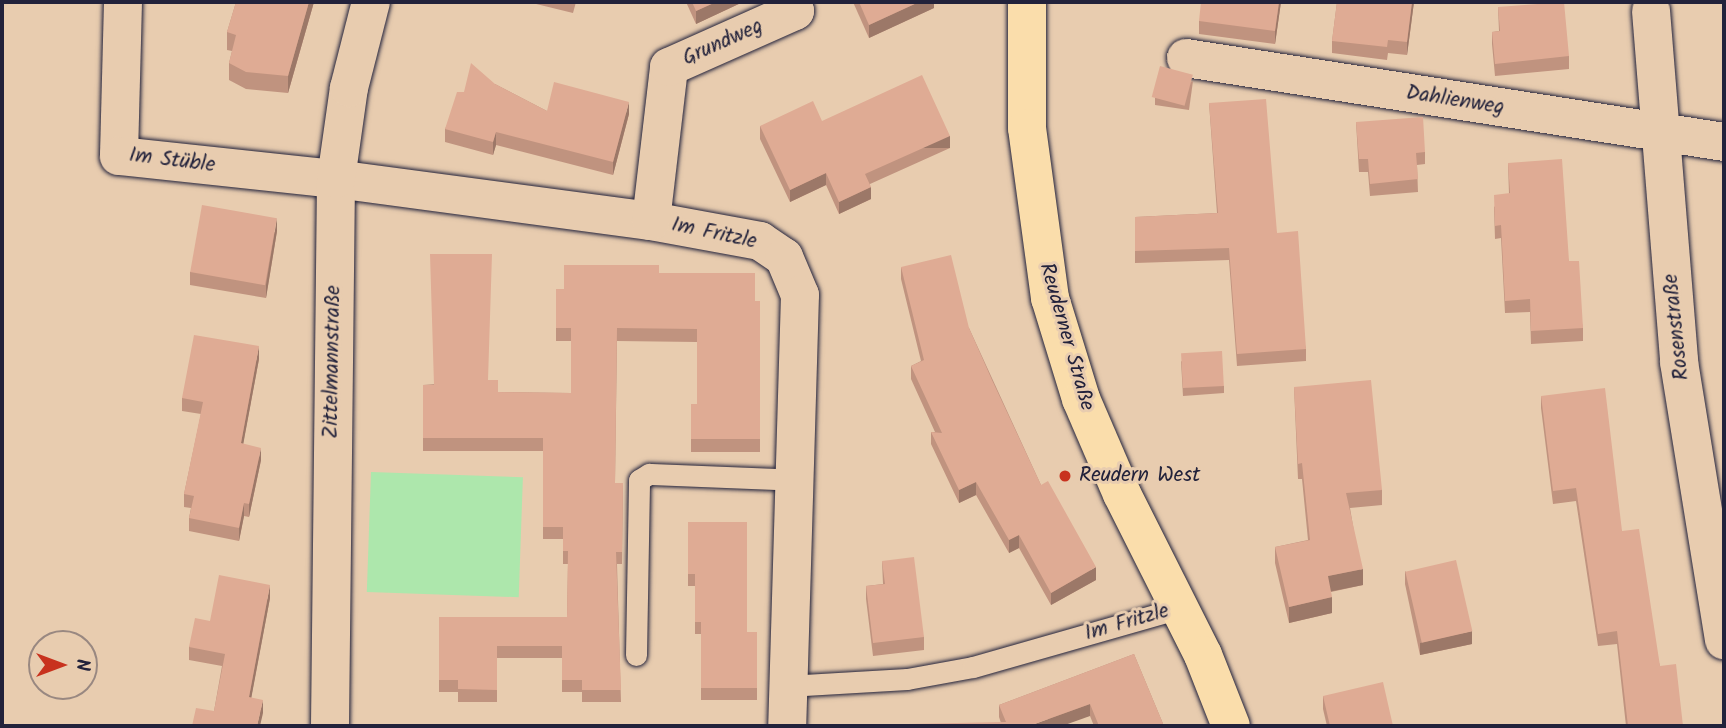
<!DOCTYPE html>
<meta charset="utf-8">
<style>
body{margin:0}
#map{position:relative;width:1726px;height:728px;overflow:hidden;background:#e8ccaf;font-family:Kalam,sans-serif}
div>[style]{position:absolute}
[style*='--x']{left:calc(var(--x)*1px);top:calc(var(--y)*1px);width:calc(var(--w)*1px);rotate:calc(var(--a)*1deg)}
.green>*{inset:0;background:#ade7ac;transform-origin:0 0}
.roads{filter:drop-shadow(0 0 2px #22223b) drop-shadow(0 0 2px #22223b)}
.lane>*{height:21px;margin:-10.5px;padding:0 10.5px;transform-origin:10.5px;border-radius:10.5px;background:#e8ccaf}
.street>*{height:38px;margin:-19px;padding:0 19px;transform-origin:19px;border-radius:19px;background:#e8ccaf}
.primary>*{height:38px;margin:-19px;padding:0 19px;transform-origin:19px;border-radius:19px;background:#faddab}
.wall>*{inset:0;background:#c0937f}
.shaded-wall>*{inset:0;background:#9c7868;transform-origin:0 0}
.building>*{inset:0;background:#dfab94;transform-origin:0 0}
.dots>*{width:19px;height:19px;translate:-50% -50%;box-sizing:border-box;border:4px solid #e8ccaf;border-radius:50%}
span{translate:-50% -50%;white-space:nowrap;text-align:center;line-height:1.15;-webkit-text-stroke:6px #e8ccaf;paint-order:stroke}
.street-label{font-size:21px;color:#22223b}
.poi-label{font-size:21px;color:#22223b}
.left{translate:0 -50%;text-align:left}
.frame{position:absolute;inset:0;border:4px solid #22223b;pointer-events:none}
.north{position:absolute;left:28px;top:630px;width:70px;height:70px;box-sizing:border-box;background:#e8ccaf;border:2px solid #998881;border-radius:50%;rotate:90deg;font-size:19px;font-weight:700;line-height:28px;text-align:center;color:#22223b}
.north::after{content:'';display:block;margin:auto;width:24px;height:32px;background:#c8321e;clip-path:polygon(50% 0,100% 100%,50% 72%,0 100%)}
</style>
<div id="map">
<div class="green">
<i style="left:371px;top:472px;width:152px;height:120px;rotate:2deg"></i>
</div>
<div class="roads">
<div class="lane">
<i style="--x:636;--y:655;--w:175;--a:-89"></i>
<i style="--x:639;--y:480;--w:12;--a:-31"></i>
<i style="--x:649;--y:474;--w:148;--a:2.3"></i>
<i style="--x:787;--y:686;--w:120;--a:-3.3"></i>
<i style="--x:907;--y:679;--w:67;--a:-10.3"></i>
<i style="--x:973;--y:667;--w:215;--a:-15.9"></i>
</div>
<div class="street">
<i style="--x:123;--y:2;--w:154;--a:91.5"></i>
<i style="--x:119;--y:156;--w:218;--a:6.1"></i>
<i style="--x:336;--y:179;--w:318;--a:7.6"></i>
<i style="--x:651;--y:221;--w:111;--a:10.4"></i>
<i style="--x:760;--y:241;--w:29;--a:34"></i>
<i style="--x:784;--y:257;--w:41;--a:67.2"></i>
<i style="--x:800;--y:295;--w:431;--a:91.7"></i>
<i style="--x:1651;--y:11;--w:352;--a:85.4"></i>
<i style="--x:1679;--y:362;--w:282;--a:80.8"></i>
<i style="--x:1186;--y:58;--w:545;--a:8.87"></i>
<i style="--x:651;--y:221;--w:155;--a:-83.3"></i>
<i style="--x:669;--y:67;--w:138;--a:-24"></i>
<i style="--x:795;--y:11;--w:10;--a:-114"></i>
<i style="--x:330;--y:726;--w:547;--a:-89.37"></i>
<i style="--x:336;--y:179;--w:92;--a:-81.9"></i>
<i style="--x:349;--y:88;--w:89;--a:-75.7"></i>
</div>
<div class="primary">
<i style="--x:1027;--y:2;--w:126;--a:90"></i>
<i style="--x:1027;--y:128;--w:172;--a:82.3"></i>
<i style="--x:1050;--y:298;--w:106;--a:72.9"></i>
<i style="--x:1081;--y:399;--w:103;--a:66.7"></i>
<i style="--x:1122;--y:494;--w:180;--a:63.3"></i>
<i style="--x:1203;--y:655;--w:76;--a:68.5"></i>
</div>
</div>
<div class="wall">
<i style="clip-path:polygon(236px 2px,314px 2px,288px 93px,246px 89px,229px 80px,229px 63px,232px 51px,227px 50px,227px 32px)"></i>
<i style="clip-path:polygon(528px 2px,576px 2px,573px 13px)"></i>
<i style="clip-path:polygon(686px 2px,743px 2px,696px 24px)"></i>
<i style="clip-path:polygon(853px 2px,934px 2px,934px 8px,869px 38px)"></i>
<i style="clip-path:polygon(1281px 2px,1275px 44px,1199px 34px,1199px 21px)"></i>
<i style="clip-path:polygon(1337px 2px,1414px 2px,1407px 55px,1388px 53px,1387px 60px,1332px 53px,1332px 41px)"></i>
<i style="clip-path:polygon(1498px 7px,1569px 56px,1569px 69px,1495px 76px,1492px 44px,1492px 32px,1499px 31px)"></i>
<i style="clip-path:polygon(1193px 81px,1189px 110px,1155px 105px,1155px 98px)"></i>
<i style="clip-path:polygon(495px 84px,547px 111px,629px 114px,613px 175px,496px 145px,493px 155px,445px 142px,445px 129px,464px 92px)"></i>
<i style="clip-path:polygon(1209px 103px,1277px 233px,1306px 349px,1306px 361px,1237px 366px,1229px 260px,1135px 263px,1135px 217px,1217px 213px)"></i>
<i style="clip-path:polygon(822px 121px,950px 148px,870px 184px,871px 199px,839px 214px,826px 185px,790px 202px,760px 139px,760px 126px)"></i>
<i style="clip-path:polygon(1356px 122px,1425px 152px,1425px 164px,1417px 165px,1418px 192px,1370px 196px,1368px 172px,1359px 172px)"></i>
<i style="clip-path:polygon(1508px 163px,1569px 261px,1583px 328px,1583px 341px,1531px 344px,1530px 312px,1505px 313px,1501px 238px,1495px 239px,1494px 207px,1509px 194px)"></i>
<i style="clip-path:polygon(277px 231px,266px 298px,190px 285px,190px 272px)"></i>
<i style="clip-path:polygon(901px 267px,969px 328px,1041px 485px,1096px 580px,1051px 605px,1019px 548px,1009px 553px,976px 495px,959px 503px,931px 444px,931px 432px,935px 432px,911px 379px,911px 366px,921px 361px,901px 279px)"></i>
<i style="clip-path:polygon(659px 273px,755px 301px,760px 301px,760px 452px,691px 452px,691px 404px,697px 404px,697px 342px,617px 341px,615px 483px,623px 483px,622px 564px,617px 564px,621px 702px,582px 702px,582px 692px,562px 692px,562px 658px,497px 658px,497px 702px,458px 702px,458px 692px,439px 692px,439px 617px,567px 617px,568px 564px,563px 564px,563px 539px,543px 539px,543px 451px,423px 451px,423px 385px,488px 380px,498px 392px,571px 393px,571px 341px,556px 341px,556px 289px,564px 289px)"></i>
<i style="clip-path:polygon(259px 359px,243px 444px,261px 460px,249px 517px,244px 516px,239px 541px,189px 531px,189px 518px,191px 508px,184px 507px,184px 494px,201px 414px,182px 411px,182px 398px)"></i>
<i style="clip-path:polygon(1181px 361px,1224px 386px,1224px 393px,1183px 396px)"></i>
<i style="clip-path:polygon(1294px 387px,1382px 490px,1382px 505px,1350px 508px,1363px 585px,1331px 592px,1332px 613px,1289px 623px,1275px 563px,1275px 547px,1308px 540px,1302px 479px,1298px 479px)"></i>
<i style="clip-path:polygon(1541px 396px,1622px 531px,1660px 666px,1683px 726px,1626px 726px,1617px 644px,1598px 646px,1576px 501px,1553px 504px,1541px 408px)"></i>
<i style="clip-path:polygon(688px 522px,747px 632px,757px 632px,757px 700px,701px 700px,701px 634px,695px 634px,695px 586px,688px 586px)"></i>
<i style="clip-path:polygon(882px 561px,924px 637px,924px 650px,873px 656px,866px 599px,866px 586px,883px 584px)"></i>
<i style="clip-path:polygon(1405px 571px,1472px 644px,1420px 655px,1405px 584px)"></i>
<i style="clip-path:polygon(270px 598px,251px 698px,263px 713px,214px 711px,222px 666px,189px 660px,189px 647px,210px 621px)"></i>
<i style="clip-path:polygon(1134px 654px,1164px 726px,1094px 726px,1090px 716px,1001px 723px,999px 717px,999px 705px)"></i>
<i style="clip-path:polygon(1323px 696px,1393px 726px,1327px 726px,1323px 709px)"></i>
</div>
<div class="shaded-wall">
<i style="clip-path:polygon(309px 2px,314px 2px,288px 93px,288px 76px)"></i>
<i style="clip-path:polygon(716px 2px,743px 2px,696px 24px,696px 11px)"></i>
<i style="clip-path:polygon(919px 2px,934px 2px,934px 8px,869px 38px,869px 25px)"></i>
<i style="clip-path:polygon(1279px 2px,1281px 2px,1275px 44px,1275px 31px)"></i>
<i style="clip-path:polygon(1412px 2px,1414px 2px,1407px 55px,1407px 42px)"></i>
<i style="clip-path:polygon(629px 102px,629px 114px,613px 175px,613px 162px)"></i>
<i style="clip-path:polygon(496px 132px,496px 145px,493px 155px,493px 142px)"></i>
<i style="left:950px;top:136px;width:12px;height:93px;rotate:90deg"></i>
<i style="clip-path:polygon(826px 173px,826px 185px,790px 202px,790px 190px)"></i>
<i style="clip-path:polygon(871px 187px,871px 199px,839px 214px,839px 202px)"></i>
<i style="clip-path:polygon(277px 218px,277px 231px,266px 298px,266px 285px)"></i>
<i style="clip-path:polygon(259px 346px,259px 359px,241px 456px,241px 443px)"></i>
<i style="clip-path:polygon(261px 448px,261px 460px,249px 517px,249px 504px)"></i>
<i style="clip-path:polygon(976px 482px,976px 495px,959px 503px,959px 490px)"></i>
<i style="clip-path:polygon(244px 503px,244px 516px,239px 541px,239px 528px)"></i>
<i style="clip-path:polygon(1019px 535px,1019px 548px,1009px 553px,1009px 540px)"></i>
<i style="clip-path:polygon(1096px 567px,1096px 580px,1051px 605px,1051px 593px)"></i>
<i style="clip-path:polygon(1363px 569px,1363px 585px,1328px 592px,1328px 576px)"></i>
<i style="clip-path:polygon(270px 585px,270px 598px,249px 710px,249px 697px)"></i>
<i style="clip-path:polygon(1332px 597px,1332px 613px,1289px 623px,1289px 607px)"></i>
<i style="clip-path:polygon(1472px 631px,1472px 644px,1420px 655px,1420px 643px)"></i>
<i style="clip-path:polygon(263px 700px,263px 713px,260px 726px,257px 726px)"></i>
<i style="clip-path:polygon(1090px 704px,1090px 716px,1062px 726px,1029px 726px)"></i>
</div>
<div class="building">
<i style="clip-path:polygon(236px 2px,309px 2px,288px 76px,246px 72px,229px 63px,236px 35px,227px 32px)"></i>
<i style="clip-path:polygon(692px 2px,716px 2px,696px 11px)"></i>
<i style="clip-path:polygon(859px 2px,919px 2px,869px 25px)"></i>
<i style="clip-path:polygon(1201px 2px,1279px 2px,1275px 31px,1199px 21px)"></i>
<i style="clip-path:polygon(1337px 2px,1412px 2px,1407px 42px,1388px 40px,1387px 47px,1332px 41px)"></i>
<i style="clip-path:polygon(1564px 2px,1569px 56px,1495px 64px,1492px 32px,1500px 31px,1498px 7px)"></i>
<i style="clip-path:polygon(471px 63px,495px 84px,547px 111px,554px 82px,629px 102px,613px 162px,496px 132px,493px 142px,445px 129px,457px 92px,464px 92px)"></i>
<i style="left:1160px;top:66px;width:34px;height:32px;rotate:15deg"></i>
<i style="clip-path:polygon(922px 75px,950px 136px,865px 174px,871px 187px,839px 202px,826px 173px,790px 190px,760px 126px,813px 101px,822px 121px)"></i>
<i style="clip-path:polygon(1266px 99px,1277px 233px,1298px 231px,1306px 349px,1237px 354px,1229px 248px,1135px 251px,1135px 217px,1218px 213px,1209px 103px)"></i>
<i style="clip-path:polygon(1423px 117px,1425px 152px,1416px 153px,1418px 179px,1370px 184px,1368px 159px,1359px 159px,1356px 122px)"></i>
<i style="clip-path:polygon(1562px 159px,1569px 261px,1579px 261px,1583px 328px,1531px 331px,1530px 299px,1505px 301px,1501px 225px,1495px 226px,1494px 195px,1510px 193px,1508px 163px)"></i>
<i style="left:202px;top:205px;width:76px;height:68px;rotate:10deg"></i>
<i style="clip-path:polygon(430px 254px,492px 254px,488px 380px,498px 380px,498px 392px,571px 393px,571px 328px,556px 328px,556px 289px,564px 289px,564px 265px,659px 265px,659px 273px,755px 273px,755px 301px,760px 301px,760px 439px,691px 439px,691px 404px,697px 404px,697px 329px,617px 328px,615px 483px,623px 483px,622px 552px,616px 552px,621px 690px,582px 690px,582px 680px,562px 680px,562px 646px,497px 646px,497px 690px,458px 689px,458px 680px,439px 680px,439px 617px,567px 617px,568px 551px,563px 551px,563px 527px,543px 527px,543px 438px,423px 438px,423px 385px,434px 385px)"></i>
<i style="clip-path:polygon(951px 255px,969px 328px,992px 380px,1041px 485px,1048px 481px,1096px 567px,1051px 593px,1019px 535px,1009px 540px,976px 482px,959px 490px,931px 432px,942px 433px,911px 366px,924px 360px,901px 267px)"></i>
<i style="clip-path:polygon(194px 335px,259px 346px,241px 443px,261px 448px,249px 504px,244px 503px,239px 528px,189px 518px,194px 496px,184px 494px,203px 402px,182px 398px)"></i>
<i style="left:1222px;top:351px;width:35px;height:41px;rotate:87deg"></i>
<i style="clip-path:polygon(1371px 380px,1382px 490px,1346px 493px,1363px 569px,1328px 576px,1332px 597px,1289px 607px,1275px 547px,1310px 540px,1302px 463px,1298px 464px,1294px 387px)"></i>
<i style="clip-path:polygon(1605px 388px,1622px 531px,1639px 529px,1660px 666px,1676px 664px,1683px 726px,1628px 726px,1617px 631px,1598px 634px,1576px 488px,1553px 491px,1541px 396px)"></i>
<i style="clip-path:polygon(688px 522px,747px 522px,747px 632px,757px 632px,757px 688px,701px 688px,701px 622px,695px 622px,695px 574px,688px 574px)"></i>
<i style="clip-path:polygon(914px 557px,924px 637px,873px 643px,866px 586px,885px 584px,882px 561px)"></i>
<i style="left:1456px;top:560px;width:73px;height:52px;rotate:77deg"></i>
<i style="clip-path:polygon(219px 575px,270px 585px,249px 697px,263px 700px,257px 726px,192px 726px,196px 708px,214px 711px,225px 654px,189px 647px,195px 618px,210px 621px)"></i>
<i style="clip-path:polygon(1134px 654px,1164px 726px,1099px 726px,1090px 704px,1029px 726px,907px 726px,907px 724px,1006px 722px,999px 705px)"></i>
<i style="clip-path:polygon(1383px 682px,1393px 726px,1330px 726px,1323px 696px)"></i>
</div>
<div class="dots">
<i style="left:1065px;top:476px;background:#c8321e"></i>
</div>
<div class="street-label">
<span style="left:723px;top:43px;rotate:-24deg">Grundweg</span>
<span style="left:1455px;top:101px;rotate:9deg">Dahlienweg</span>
<span style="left:172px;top:161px;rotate:7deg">Im Stüble</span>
<span style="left:714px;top:234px;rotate:12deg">Im Fritzle</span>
<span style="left:1677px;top:327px;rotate:-96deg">Rosenstraße</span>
<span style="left:1066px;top:337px;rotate:74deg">Reuderner Straße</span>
<span style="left:333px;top:362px;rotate:-89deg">Zittelmannstraße</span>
<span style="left:1127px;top:623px;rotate:-16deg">Im Fritzle</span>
</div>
<div class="poi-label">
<span class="left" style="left:1079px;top:476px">Reudern West</span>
</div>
<div class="frame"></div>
<div class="north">N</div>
</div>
